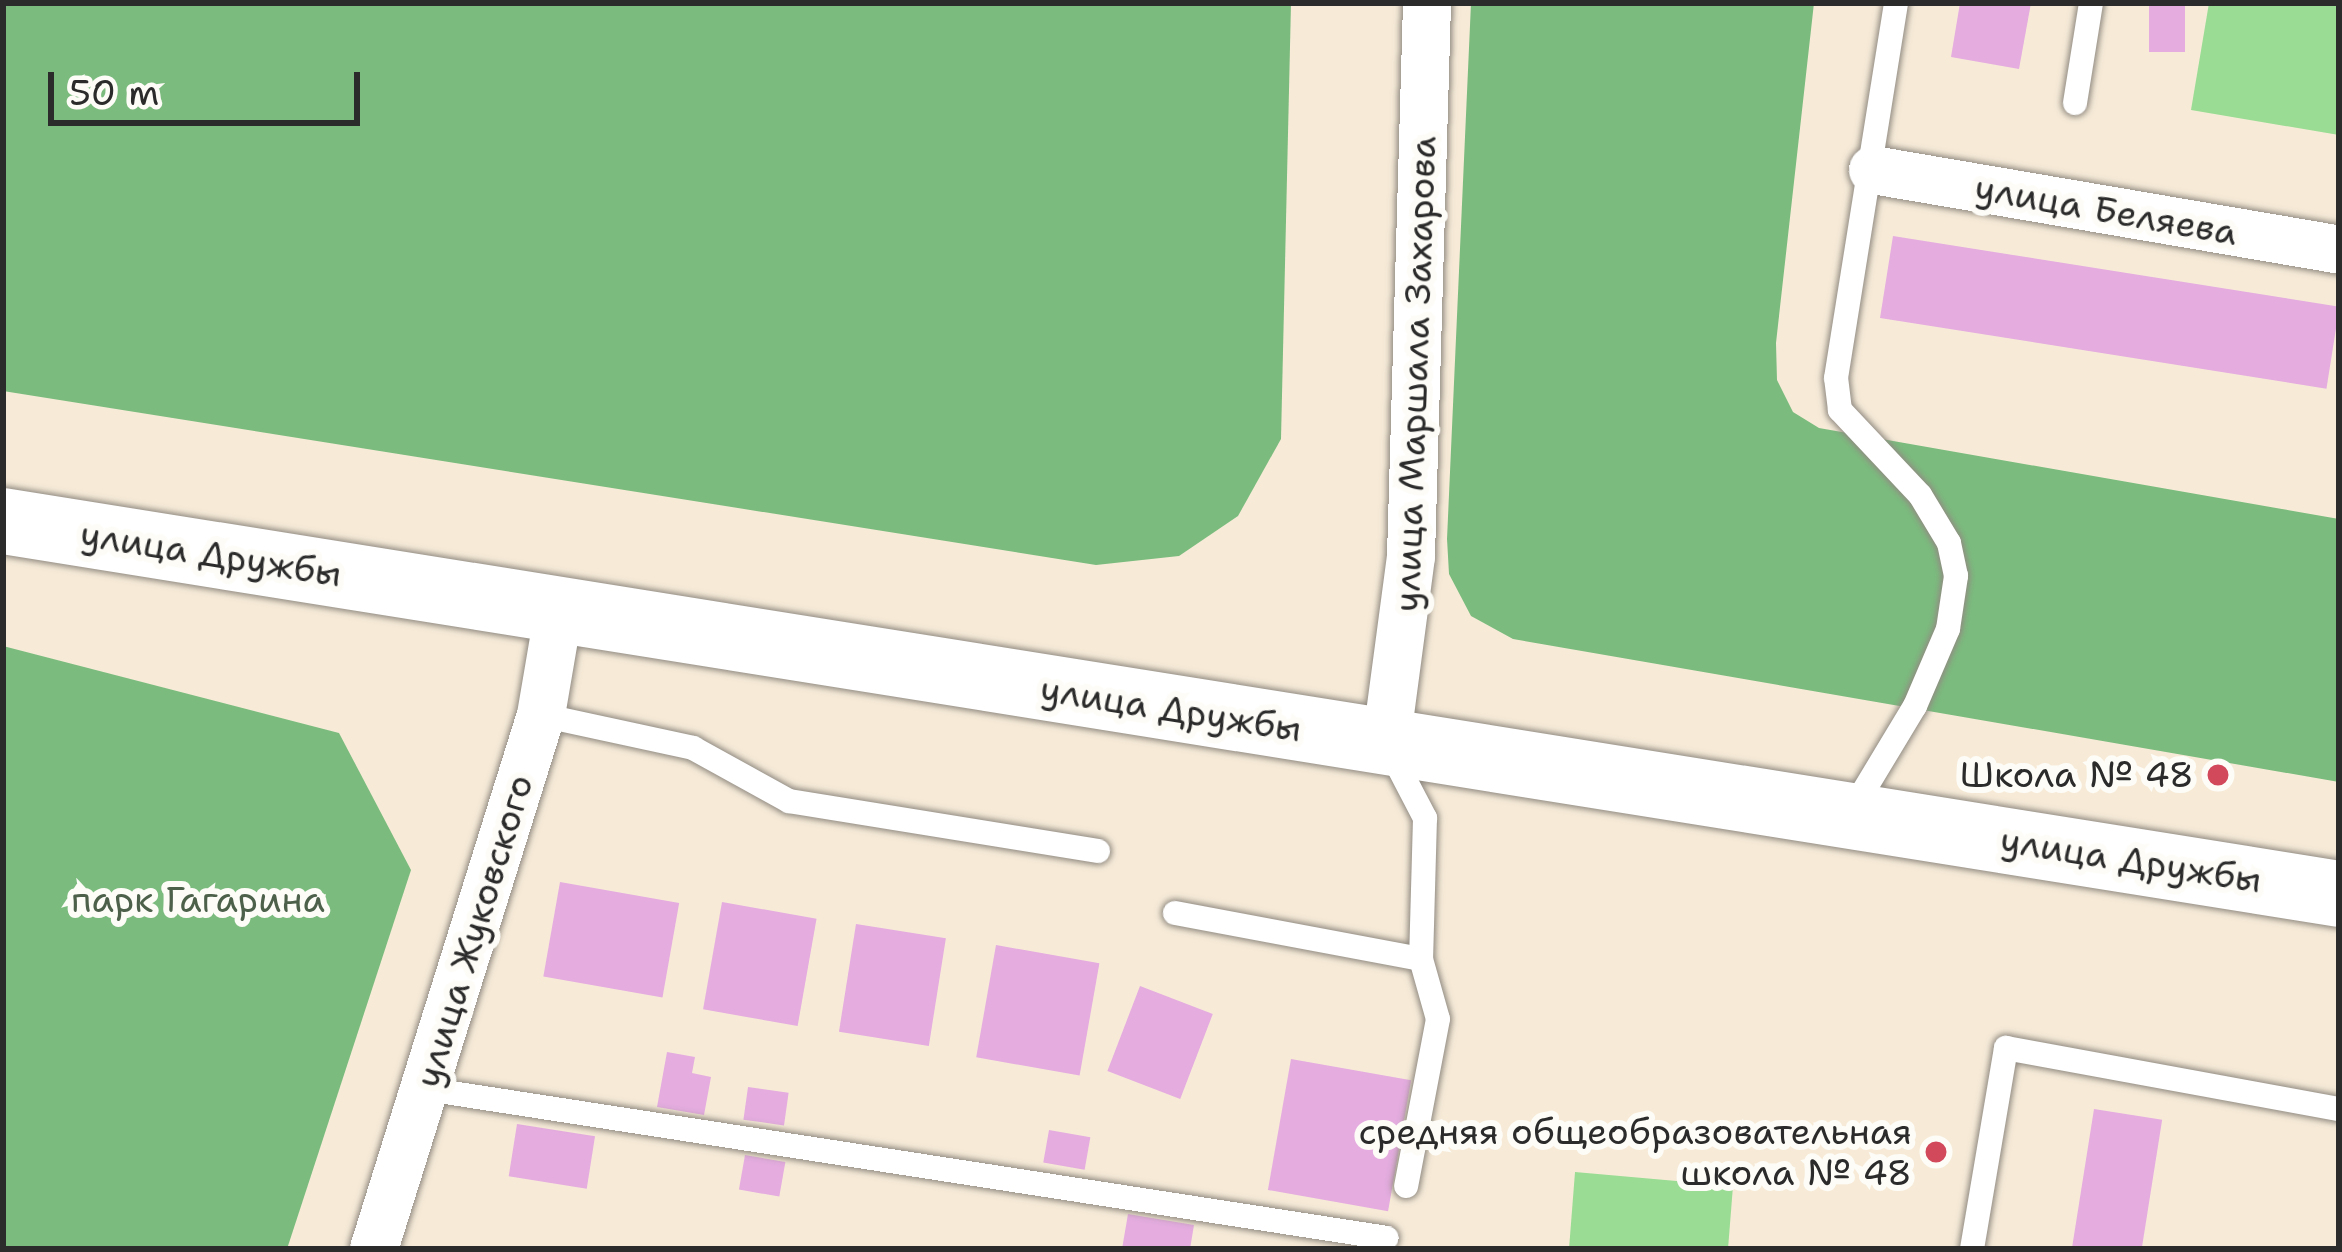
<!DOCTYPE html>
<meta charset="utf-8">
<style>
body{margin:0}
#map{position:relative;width:2342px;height:1252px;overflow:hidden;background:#f7ebd8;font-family:"Shantell Sans",sans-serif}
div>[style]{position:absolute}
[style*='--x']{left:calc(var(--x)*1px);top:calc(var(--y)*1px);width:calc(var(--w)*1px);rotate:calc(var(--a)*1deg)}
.green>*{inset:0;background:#9adc94}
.forest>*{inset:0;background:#7bbc7e}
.building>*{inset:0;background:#e4acdf;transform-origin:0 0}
.roads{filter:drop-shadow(0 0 3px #918b82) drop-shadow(0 0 3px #918b82)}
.lane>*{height:24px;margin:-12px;padding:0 12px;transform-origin:12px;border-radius:12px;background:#fff}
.street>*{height:48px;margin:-24px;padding:0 24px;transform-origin:24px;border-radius:24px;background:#fff}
.primary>*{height:66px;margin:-33px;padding:0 33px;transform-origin:33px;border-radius:33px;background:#fff}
.dots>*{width:33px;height:33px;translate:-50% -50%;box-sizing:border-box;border:6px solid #fdfcf7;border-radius:50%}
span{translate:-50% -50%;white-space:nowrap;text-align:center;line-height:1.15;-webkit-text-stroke:12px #fdfcf7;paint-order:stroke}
.street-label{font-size:36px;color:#2b2b2b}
.poi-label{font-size:36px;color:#2b2b2b}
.right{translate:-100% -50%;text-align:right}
.park-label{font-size:36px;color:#4c604a}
.frame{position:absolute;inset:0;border:6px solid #2b2b2b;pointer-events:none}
.scale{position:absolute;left:48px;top:72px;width:312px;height:54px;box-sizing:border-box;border:6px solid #2b2b2b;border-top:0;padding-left:15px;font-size:36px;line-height:42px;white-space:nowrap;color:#2b2b2b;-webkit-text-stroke:9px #fdfcf7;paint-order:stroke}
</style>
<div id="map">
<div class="green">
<i style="clip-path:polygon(2209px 3px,2339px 3px,2339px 135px,2191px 110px)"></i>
<i style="clip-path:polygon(1575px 1172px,1733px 1186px,1728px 1249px,1569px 1249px)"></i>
</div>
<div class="forest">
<i style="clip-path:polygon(3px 3px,1291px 3px,1281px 439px,1238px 516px,1179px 556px,1096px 565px,3px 391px)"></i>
<i style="clip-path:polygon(1471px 3px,1814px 3px,1776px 343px,1777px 380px,1793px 412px,1819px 428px,2339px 519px,2339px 782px,1513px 639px,1471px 616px,1449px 574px,1447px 539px)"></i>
<i style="clip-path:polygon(3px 646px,339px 733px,411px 870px,287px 1249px,3px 1249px)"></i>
</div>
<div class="building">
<i style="clip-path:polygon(1960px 3px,2031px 3px,2019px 69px,1951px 57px)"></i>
<i style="left:2149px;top:3px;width:36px;height:49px"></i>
<i style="left:1893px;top:236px;width:452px;height:83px;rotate:9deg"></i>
<i style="left:560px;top:882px;width:121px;height:96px;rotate:10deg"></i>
<i style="left:722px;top:902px;width:96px;height:109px;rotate:10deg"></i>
<i style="left:856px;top:924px;width:91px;height:109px;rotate:9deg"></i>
<i style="left:996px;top:945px;width:105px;height:114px;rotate:10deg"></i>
<i style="left:1140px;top:986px;width:78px;height:91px;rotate:21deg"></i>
<i style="clip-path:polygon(667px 1052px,695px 1057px,692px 1073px,711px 1077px,704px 1115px,657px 1107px)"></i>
<i style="left:1291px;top:1059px;width:122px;height:133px;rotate:10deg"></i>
<i style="left:748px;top:1087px;width:41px;height:33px;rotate:8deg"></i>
<i style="left:2094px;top:1109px;width:69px;height:142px;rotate:9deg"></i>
<i style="left:517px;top:1124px;width:79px;height:53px;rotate:9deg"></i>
<i style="left:1049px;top:1130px;width:42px;height:33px;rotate:10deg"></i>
<i style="left:745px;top:1155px;width:41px;height:35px;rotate:10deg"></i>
<i style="clip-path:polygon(1128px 1214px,1194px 1225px,1190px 1249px,1122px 1249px)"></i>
</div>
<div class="roads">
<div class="lane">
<i style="--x:2075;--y:103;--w:101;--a:-80.9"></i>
<i style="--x:541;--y:715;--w:156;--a:12.2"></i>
<i style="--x:693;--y:748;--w:110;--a:28.9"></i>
<i style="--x:789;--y:801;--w:313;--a:9.2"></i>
<i style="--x:1390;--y:751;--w:76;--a:62.4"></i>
<i style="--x:1425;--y:818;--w:141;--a:91.6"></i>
<i style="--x:1421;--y:959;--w:62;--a:74.2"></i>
<i style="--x:1438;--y:1019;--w:170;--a:100.8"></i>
<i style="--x:1851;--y:812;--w:124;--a:-58.9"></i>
<i style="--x:1915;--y:706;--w:84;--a:-66.8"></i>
<i style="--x:1948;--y:629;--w:54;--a:-81.4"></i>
<i style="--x:1956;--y:576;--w:34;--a:-102"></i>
<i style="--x:1949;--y:543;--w:56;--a:-121.1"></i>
<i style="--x:1920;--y:495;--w:117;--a:-133.3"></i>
<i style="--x:1840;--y:410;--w:32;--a:-97"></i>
<i style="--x:1836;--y:378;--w:380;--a:-80.9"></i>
<i style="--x:1175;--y:913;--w:250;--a:10.6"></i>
<i style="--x:426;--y:1089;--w:972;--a:8.81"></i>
<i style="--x:1972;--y:1249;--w:204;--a:-80.4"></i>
<i style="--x:2006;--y:1048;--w:339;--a:10.4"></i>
</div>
<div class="street">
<i style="--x:1873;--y:170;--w:473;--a:9.7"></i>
<i style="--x:1386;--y:744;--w:190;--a:-82.4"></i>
<i style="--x:1411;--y:556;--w:553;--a:-88.34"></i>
<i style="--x:374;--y:1249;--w:560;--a:-72.63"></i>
<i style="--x:541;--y:715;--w:107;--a:-80.3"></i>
</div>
<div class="primary">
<i style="--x:3;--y:521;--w:2366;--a:9.07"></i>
</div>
</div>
<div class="dots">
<i style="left:2218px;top:775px;background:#d1495b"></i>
<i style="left:1936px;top:1152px;background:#d1495b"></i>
</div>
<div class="street-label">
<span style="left:2106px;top:210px;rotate:10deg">улица Беляева</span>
<span style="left:1415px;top:374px;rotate:-88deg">улица Маршала Захарова</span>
<span style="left:211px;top:554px;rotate:9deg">улица Дружбы</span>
<span style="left:1171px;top:709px;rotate:9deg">улица Дружбы</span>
<span style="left:2131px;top:860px;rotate:9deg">улица Дружбы</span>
<span style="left:474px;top:931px;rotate:-73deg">улица Жуковского</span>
</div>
<div class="poi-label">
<span class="right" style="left:2194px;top:775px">Школа № 48</span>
<span class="right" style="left:1912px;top:1152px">средняя общеобразовательная<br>школа № 48</span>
</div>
<div class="park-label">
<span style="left:198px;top:900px">парк Гагарина</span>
</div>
<div class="frame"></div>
<div class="scale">50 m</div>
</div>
